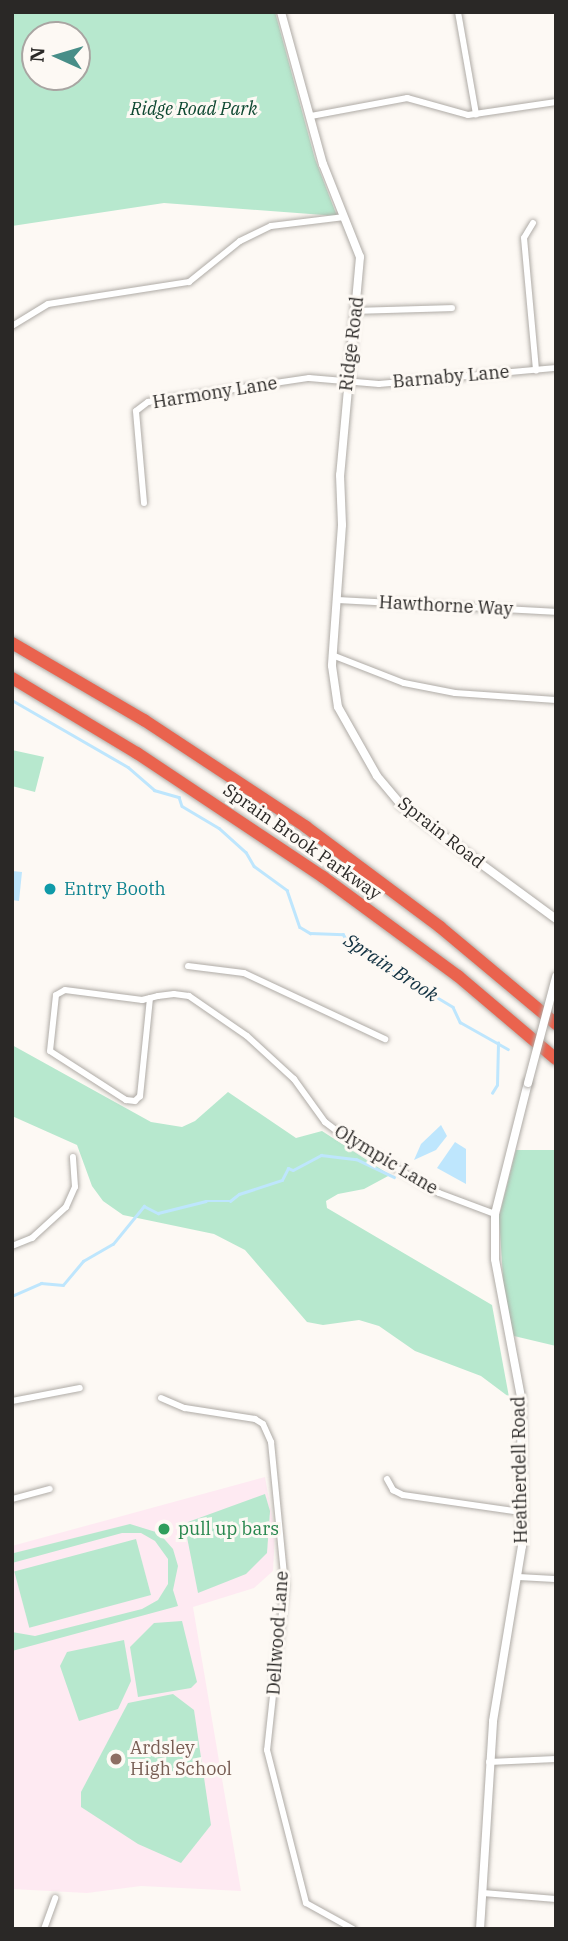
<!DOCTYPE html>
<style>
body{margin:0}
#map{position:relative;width:568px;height:1941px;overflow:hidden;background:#fdf9f4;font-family:"IBM Plex Serif",serif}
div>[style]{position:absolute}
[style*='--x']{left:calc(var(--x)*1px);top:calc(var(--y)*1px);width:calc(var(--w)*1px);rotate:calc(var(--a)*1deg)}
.education>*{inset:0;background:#feeaf2}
.green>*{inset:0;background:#b7e8ce;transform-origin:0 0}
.water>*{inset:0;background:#bee6fd}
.stream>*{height:2.5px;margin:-1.25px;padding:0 1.25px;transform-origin:1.25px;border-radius:1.25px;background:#bee6fd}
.roads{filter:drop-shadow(0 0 2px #afaba6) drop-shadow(0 0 2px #afaba6)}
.minor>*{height:6px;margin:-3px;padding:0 3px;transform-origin:3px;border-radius:3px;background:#fff}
.tertiary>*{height:8px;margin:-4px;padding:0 4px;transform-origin:4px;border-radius:4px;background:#fff}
.motorway>*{height:12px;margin:-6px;padding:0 6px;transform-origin:6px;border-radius:6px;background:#ea634e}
.bridges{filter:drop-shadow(0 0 2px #afaba6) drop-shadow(0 0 2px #afaba6)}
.tertiary-bridge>*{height:8px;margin:-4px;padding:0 4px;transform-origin:4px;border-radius:4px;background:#fff}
.dots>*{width:19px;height:19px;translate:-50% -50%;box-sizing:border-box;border:4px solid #fdf9f4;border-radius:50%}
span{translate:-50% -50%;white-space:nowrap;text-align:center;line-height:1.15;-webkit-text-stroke:6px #fdf9f4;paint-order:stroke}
.park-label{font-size:18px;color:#0d4730;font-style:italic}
.street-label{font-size:18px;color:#2a2826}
.culture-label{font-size:18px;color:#0d838f}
.left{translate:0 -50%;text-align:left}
.leisure-label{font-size:18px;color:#27864d}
.education-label{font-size:18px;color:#785e54}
.water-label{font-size:19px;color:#123242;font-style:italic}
.frame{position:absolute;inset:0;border:14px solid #2a2826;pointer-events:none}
.north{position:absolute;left:21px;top:21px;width:70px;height:70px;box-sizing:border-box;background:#fdf9f4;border:2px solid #a9a5a2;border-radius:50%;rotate:274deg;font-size:19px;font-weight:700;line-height:28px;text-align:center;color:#2a2826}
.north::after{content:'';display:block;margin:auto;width:24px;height:32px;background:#488e88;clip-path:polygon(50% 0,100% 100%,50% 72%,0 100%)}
</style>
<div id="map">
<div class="education">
<i style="clip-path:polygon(265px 1477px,275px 1533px,273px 1571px,254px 1588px,193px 1607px,241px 1891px,141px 1886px,87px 1893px,12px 1889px,12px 1546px)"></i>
</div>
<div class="green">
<i style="clip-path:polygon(evenodd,12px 12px,275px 12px,315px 159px,337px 216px,164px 203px,12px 226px,12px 12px,35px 35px,77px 35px,77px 77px,35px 77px,35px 35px)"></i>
<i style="clip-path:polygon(12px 750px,44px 757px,35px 792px,12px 786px)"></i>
<i style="clip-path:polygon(12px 1045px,151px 1122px,182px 1127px,195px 1121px,228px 1092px,296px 1138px,322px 1131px,390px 1175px,364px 1189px,338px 1194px,326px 1201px,327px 1208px,492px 1305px,509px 1397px,481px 1376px,415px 1351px,379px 1326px,359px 1320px,323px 1325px,307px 1322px,245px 1250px,214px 1234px,123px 1215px,103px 1201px,92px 1186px,77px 1145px,12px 1116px)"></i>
<i style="clip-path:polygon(516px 1150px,556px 1150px,556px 1346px,514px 1336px,504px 1292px,499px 1217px)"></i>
<i style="clip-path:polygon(265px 1494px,270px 1511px,267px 1553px,246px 1574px,198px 1593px,185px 1527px,188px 1522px)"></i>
<i style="clip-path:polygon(130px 1524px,159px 1533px,173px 1549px,178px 1566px,173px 1590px,178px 1606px,12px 1651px,12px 1632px,35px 1636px,142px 1609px,158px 1600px,168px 1584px,168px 1559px,155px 1541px,141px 1533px,122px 1533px,12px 1563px,14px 1553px)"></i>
<i style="left:136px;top:1539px;width:58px;height:126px;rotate:75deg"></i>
<i style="clip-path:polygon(182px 1621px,197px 1682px,191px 1688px,138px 1697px,130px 1647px,154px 1623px)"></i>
<i style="clip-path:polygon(124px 1640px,131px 1681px,118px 1709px,79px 1721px,60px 1666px,67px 1652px)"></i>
<i style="clip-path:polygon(173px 1694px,194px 1710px,211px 1825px,181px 1863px,138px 1844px,81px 1807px,81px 1792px,128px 1703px)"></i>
</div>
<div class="water">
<i style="clip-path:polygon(12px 871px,22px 872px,19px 901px,12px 900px)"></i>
<i style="clip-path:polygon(441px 1125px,447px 1136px,436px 1150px,414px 1160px,421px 1144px)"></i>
<i style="clip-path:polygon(455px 1142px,466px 1149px,466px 1184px,437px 1168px)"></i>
</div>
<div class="stream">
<i style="--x:12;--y:700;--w:134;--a:30"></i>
<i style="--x:128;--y:767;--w:35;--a:41"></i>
<i style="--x:154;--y:790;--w:26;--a:16"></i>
<i style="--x:179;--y:797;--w:9;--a:72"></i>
<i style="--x:182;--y:806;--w:43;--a:30.7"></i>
<i style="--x:219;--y:828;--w:36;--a:42"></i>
<i style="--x:246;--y:852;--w:16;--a:60"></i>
<i style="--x:254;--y:866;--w:41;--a:36"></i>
<i style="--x:287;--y:890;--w:39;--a:71"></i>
<i style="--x:300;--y:927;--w:12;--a:31"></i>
<i style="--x:310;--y:933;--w:33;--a:2"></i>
<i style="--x:343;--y:934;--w:13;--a:58"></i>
<i style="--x:350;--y:945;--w:120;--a:31"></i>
<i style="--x:453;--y:1007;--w:17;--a:65"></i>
<i style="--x:460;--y:1022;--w:55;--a:29.4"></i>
<i style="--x:492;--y:1093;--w:9;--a:-58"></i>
<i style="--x:497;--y:1085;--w:42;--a:-88.6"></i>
<i style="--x:12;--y:1296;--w:32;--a:-24"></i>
<i style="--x:41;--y:1283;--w:22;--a:5"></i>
<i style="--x:63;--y:1285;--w:31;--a:-50"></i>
<i style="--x:83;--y:1261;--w:34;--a:-30"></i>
<i style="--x:113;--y:1244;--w:49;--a:-50.8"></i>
<i style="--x:144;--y:1206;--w:16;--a:27"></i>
<i style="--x:158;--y:1213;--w:49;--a:-14"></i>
<i style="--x:206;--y:1201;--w:24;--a:0"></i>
<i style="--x:230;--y:1201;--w:11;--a:-38"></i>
<i style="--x:239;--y:1194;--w:45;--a:-18"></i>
<i style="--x:282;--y:1180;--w:13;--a:-63"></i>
<i style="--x:288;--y:1168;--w:5;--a:22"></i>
<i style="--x:293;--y:1170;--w:32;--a:-28"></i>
<i style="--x:321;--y:1155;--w:35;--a:7"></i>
<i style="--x:356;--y:1159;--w:42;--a:25.3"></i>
</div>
<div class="roads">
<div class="minor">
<i style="--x:458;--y:12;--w:104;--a:80"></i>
<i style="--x:311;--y:116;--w:98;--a:-10.6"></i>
<i style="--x:407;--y:98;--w:63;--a:15.6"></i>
<i style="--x:468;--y:115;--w:89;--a:-8.4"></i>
<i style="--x:533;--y:223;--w:17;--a:121"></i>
<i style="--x:524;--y:238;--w:133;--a:84.8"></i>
<i style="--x:356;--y:311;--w:96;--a:-1.8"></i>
<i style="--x:12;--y:326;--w:42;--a:-31.4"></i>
<i style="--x:48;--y:304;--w:143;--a:-8.9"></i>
<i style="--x:189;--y:282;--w:65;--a:-38.8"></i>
<i style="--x:240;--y:241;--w:34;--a:-26"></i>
<i style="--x:271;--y:226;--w:74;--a:-7"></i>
<i style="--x:144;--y:503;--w:92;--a:-95"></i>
<i style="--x:136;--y:411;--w:15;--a:-37"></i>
<i style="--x:148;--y:402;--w:163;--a:-8.5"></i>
<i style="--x:309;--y:378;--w:70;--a:4.9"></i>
<i style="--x:379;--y:384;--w:178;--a:-5.2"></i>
<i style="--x:336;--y:600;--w:220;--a:3.1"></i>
<i style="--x:332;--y:655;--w:77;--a:21.3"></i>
<i style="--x:404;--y:683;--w:52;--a:11.1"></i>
<i style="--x:455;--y:693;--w:101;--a:4"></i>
<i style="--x:188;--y:966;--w:56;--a:7.1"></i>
<i style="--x:244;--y:973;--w:156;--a:25.1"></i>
<i style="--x:150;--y:998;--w:99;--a:95.8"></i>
<i style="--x:140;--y:1096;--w:7;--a:135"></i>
<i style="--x:135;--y:1101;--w:9;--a:-174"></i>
<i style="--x:126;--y:1100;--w:90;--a:-147.2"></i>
<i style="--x:50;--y:1051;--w:56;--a:-83.9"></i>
<i style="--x:56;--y:995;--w:10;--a:-29"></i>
<i style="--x:65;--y:990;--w:78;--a:7.4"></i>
<i style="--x:142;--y:1000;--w:16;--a:-14"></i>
<i style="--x:158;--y:996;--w:16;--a:-7"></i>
<i style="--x:174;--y:994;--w:15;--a:8"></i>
<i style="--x:189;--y:996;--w:70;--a:34.6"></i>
<i style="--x:247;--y:1036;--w:64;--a:42.5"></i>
<i style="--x:294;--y:1079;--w:53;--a:54.2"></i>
<i style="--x:325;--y:1122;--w:31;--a:37"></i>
<i style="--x:350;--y:1141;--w:103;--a:30.3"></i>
<i style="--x:439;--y:1193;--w:60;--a:20.6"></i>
<i style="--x:12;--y:1246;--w:22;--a:-22"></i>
<i style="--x:32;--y:1238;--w:46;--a:-42.4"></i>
<i style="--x:66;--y:1207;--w:22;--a:-66"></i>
<i style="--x:75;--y:1187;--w:30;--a:-94"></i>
<i style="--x:161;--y:1398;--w:26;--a:23"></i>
<i style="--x:185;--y:1408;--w:71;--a:8.9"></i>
<i style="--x:255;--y:1419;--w:9;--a:32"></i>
<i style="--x:263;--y:1424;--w:20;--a:66"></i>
<i style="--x:271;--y:1442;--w:144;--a:84.4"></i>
<i style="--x:285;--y:1585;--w:166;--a:96.2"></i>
<i style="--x:267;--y:1750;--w:158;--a:75.7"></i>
<i style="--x:306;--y:1903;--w:54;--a:29"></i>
<i style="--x:12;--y:1401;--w:69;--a:-10.8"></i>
<i style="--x:387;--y:1479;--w:13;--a:61"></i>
<i style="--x:393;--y:1490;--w:11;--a:27"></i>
<i style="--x:403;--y:1495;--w:119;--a:8.2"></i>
<i style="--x:12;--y:1499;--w:39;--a:-15"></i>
<i style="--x:517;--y:1577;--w:39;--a:3"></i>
<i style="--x:489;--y:1762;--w:67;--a:-2.6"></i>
<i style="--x:483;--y:1893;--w:73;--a:4.7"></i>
<i style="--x:44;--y:1929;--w:33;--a:-70"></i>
</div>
<div class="tertiary">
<i style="--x:281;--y:12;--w:158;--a:74.6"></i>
<i style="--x:323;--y:164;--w:100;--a:68.3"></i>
<i style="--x:360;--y:257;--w:219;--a:95.2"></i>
<i style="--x:340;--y:475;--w:50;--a:87.7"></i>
<i style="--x:342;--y:525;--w:141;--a:94.1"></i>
<i style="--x:332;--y:666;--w:41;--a:81.7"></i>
<i style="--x:338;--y:707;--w:79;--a:60.5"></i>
<i style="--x:377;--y:776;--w:38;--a:50"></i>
<i style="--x:401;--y:805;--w:192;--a:36.3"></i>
<i style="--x:480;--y:1929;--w:208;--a:-86.4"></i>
<i style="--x:493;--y:1721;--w:177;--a:-80.6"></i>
<i style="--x:522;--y:1546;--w:149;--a:-90.4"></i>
<i style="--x:521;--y:1397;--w:140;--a:-100.7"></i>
<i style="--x:495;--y:1259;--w:45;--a:-90"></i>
<i style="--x:495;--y:1214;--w:135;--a:-75.9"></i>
</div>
<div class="motorway">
<i style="--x:12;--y:643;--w:153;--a:30.3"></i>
<i style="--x:144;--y:720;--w:194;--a:33.4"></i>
<i style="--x:306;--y:827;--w:167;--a:36.7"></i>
<i style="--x:440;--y:927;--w:151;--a:39.9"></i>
<i style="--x:12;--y:678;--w:146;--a:31"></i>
<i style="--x:137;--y:753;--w:224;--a:33.7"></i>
<i style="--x:323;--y:877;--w:167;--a:36.3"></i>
<i style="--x:458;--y:976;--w:128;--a:40.3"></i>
</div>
</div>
<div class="bridges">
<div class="tertiary-bridge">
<i style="--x:528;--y:1083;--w:110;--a:-75.2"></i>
</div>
</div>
<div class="dots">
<i style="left:50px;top:889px;background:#0f9aa8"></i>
<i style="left:164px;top:1529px;background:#2e9e5b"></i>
<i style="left:116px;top:1759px;background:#8d6e63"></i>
</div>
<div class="park-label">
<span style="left:194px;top:109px">Ridge Road Park</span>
</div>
<div class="street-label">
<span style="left:352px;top:344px;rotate:-83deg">Ridge Road</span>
<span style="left:451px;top:377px;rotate:-5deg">Barnaby Lane</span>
<span style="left:215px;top:393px;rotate:-9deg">Harmony Lane</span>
<span style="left:446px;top:606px;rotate:3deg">Hawthorne Way</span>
<span style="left:441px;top:833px;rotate:38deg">Sprain Road</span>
<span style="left:302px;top:842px;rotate:35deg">Sprain Brook Parkway</span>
<span style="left:386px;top:1160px;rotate:31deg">Olympic Lane</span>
<span style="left:520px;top:1470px;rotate:-91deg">Heatherdell Road</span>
<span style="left:278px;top:1633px;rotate:-86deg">Dellwood Lane</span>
</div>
<div class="culture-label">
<span class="left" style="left:64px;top:889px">Entry Booth</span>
</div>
<div class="leisure-label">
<span class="left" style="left:178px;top:1529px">pull up bars</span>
</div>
<div class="education-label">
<span class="left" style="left:130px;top:1759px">Ardsley<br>High School</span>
</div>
<div class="water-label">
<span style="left:391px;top:968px;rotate:33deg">Sprain Brook</span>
</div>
<div class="frame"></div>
<div class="north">N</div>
</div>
